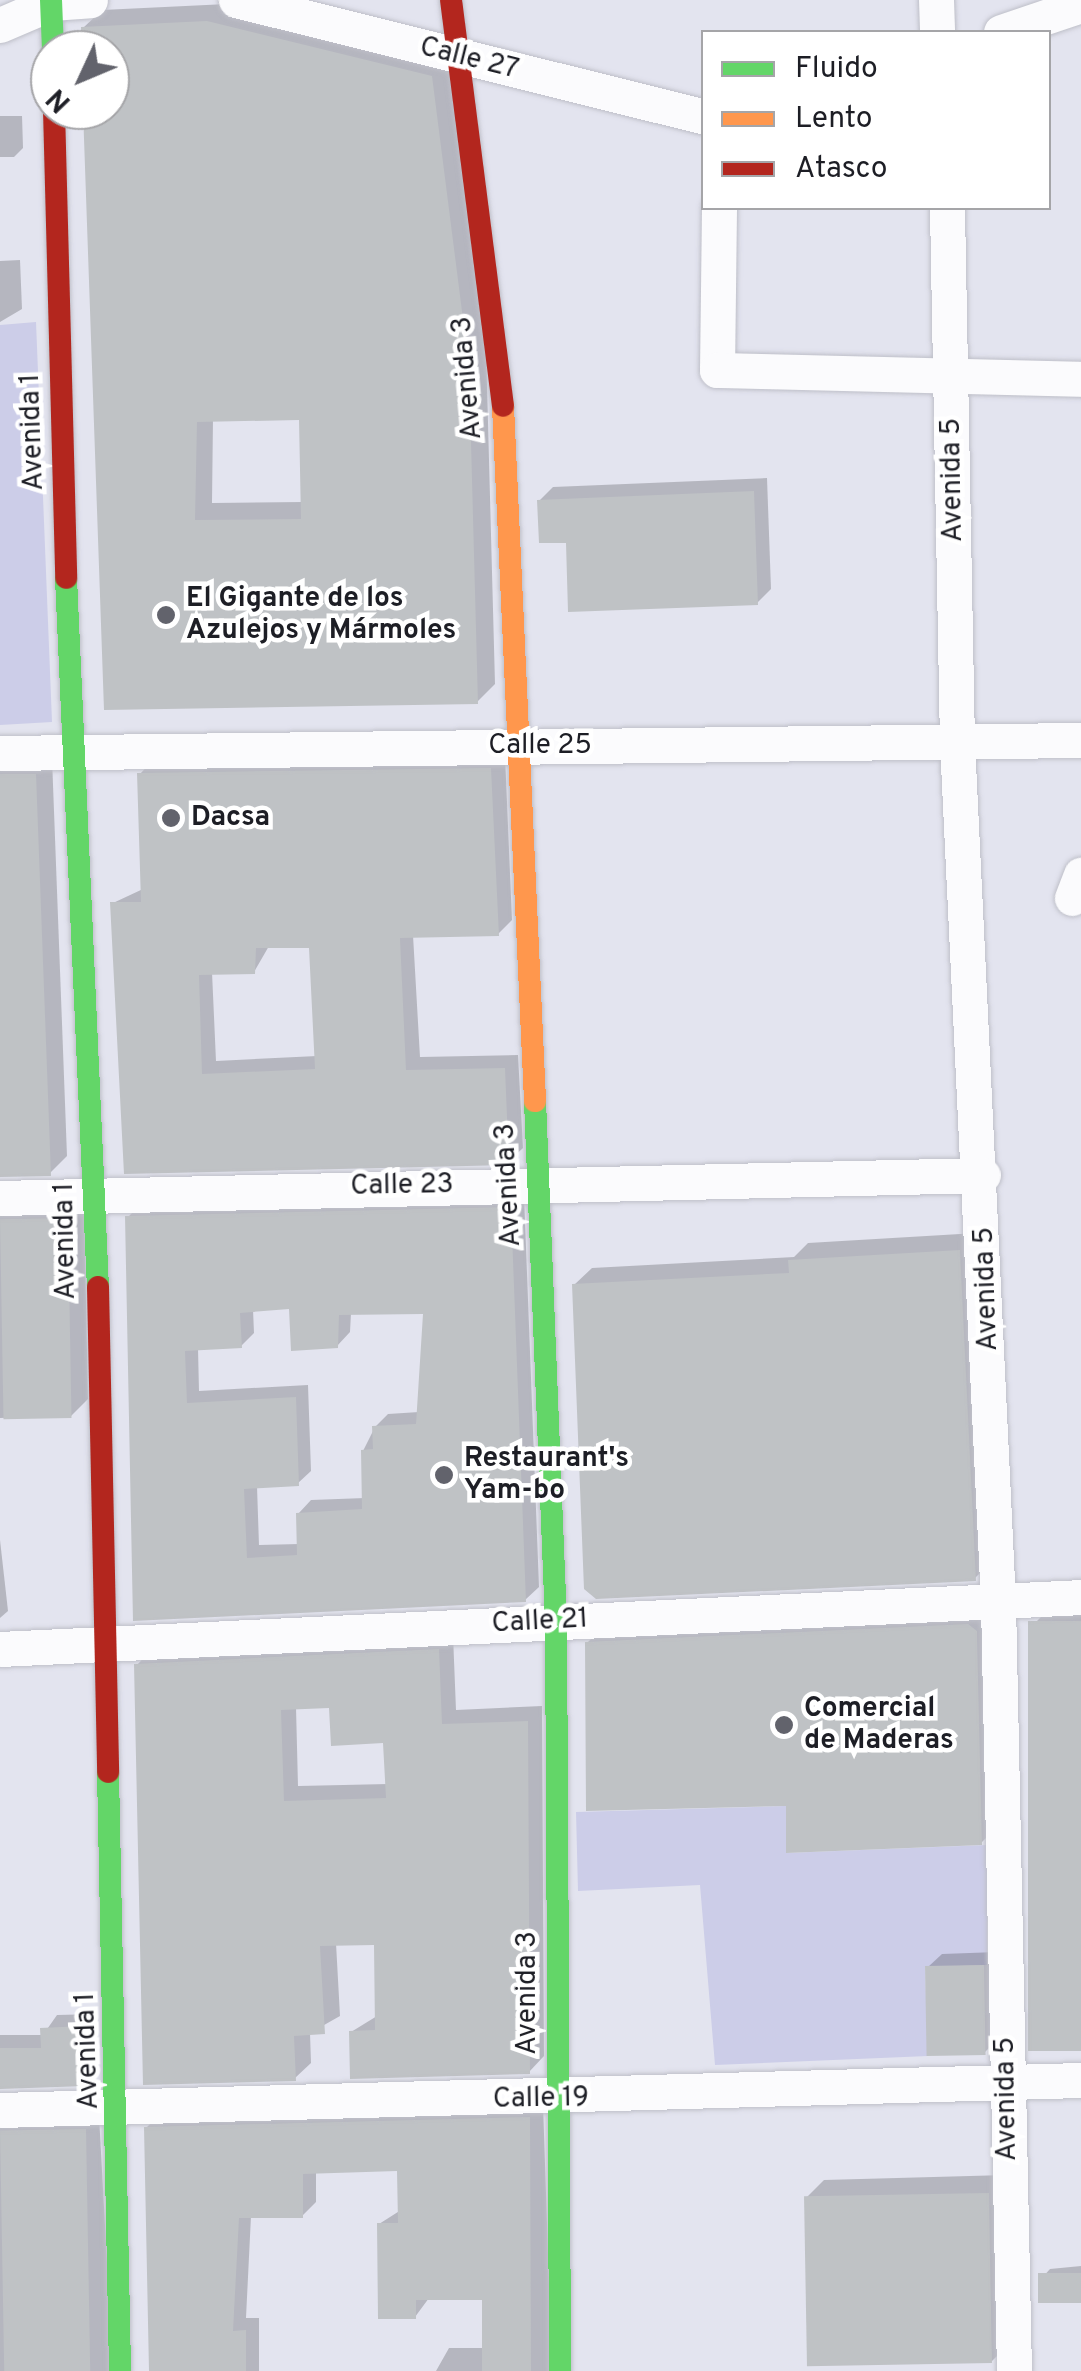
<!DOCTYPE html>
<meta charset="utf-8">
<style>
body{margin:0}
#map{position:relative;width:1081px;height:2371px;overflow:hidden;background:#e3e4ef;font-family:Overpass,sans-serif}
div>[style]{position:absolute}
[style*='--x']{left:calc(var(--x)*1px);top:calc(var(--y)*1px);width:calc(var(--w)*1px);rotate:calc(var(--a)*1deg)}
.green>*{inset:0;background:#cccde8}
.shadow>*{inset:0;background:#0003}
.building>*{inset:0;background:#bfc2c5;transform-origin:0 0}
.roads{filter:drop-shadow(0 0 2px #bebfc8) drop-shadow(0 0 2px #bebfc8)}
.street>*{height:35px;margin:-17.5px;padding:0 17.5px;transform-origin:17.5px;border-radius:17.5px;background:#fbfbfd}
.fast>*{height:22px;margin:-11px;padding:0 11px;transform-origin:11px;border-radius:11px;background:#63d668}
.slow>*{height:22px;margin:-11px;padding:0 11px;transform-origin:11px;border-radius:11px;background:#ff974d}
.jam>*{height:22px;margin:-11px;padding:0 11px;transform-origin:11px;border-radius:11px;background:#b3261e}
.dots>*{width:28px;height:28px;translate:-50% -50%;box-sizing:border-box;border:5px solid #fff;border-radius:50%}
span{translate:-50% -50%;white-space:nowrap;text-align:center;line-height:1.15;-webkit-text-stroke:9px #fff;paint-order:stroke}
.street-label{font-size:28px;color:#1d1e25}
.poi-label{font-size:28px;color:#1d1e25;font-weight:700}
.left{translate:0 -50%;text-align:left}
.legend{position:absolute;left:701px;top:30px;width:350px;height:180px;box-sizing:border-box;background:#fff;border:2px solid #a5a5a8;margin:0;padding:12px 18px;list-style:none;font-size:30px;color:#1d1e25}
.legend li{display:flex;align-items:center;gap:20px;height:50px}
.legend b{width:50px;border:2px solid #a5a5a8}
.north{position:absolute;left:30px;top:30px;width:100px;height:100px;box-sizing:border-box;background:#fff;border:2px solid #a5a5a8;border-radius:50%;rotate:226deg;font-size:28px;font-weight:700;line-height:40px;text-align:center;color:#1d1e25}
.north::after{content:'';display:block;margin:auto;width:35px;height:45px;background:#62636c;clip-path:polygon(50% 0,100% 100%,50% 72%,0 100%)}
</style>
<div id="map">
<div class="green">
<i style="clip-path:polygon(36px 322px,52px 722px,0 725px,0 325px)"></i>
<i style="clip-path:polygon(786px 1806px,787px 1853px,987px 1845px,987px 1965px,925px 1967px,928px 2056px,715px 2065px,700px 1885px,578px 1891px,576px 1812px)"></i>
</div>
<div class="shadow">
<i style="clip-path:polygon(evenodd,227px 4px,449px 58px,486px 347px,495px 684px,477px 702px,107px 708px,86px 110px,110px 110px,110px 50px,84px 50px,83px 28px,102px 10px,227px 4px,302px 417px,303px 502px,212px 503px,213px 419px,302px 417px)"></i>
<i style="clip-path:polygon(0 116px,22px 116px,23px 148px,14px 157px,0 157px)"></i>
<i style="clip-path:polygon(20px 260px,22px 309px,0 322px,0 261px)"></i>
<i style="clip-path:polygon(767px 478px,771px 589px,757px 603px,568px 540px,539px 501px,553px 487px)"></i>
<i style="clip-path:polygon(evenodd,505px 755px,512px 920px,498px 934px,413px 935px,420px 1057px,518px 1055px,523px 1148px,508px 1162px,126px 1171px,113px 903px,143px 889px,140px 774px,154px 759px,505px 755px,269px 946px,312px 946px,317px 1056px,216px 1061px,212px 972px,254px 972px,269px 946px)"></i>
<i style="clip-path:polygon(52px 758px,67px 1156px,50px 1173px,0 1176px,0 759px)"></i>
<i style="clip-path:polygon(0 1187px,84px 1202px,88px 1399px,71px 1416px,0 1418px)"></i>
<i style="clip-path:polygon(evenodd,524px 1195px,539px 1587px,525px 1600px,136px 1619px,128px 1217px,141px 1204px,524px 1195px,292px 1306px,337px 1346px,350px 1332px,351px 1313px,426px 1311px,419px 1412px,388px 1414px,375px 1427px,363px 1451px,365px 1498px,311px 1500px,298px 1514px,299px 1544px,259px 1545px,257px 1486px,297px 1484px,311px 1471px,308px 1385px,199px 1391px,198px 1348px,241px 1346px,254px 1333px,253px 1309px,292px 1306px)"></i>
<i style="clip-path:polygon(977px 1233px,992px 1561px,975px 1578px,574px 1285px,592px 1268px,794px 1257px,808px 1243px)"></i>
<i style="clip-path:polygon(0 1540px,8px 1611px,0 1618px)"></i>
<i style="clip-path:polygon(1081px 1607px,1081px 2048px,1030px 1628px,1048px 1610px)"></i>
<i style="clip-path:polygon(986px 1608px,998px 1826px,981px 1843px,788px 1803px,587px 1643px,604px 1626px)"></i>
<i style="clip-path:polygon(evenodd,453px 1635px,456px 1710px,542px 1706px,544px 2056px,529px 2072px,351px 2032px,377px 2016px,376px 1942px,336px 1943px,340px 2016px,310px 2033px,311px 2063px,295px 2078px,137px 1665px,152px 1649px,453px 1635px,332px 1706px,385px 1740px,388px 1784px,298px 1786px,296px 1707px,332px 1706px)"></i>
<i style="clip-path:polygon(997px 1952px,999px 2038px,985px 2052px,928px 1967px,942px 1954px)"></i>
<i style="clip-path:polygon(97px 2014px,98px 2070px,84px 2084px,0 2086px,0 2035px,43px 2035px,57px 2015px)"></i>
<i style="clip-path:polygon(543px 2104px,552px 2371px,436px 2371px,449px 2348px,484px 2348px,484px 2298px,429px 2298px,415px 2317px,379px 2224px,401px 2210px,400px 2168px,316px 2171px,316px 2202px,302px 2216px,251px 2216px,246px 2318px,259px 2318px,259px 2371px,151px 2371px,146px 2128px,160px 2114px)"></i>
<i style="clip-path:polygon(0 2105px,99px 2116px,113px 2371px,0 2371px)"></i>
<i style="clip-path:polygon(1006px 2175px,1010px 2343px,992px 2361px,806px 2198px,824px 2180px)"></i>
<i style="clip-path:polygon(1081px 2266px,1081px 2300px,1041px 2279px,1050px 2269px)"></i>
</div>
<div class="building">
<i style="clip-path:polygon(evenodd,207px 21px,432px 76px,469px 366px,478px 704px,104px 710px,83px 110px,110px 110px,110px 50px,82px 50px,81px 27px,207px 21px,299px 420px,301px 519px,195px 520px,197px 422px,299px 420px)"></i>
<i style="clip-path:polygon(754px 491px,758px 605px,568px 612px,566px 543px,539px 543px,537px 500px)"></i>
<i style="clip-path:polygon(evenodd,491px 768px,499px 936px,400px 938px,406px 1070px,505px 1068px,509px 1165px,124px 1174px,110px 902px,141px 902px,137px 773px,491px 768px,256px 948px,309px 948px,315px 1069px,202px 1074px,199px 975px,255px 974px,256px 948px)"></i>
<i style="clip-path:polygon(0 774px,36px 774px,51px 1176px,0 1177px)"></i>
<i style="clip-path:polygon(evenodd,511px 1207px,526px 1602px,133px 1621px,125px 1216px,511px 1207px,289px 1309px,291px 1351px,338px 1348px,339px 1315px,423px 1314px,416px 1424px,372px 1426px,373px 1449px,361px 1450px,362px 1509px,296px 1513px,297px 1555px,247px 1558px,244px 1489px,299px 1486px,296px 1397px,187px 1403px,185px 1351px,242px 1348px,240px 1313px,289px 1309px)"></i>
<i style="left:68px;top:1218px;width:200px;height:68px;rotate:89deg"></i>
<i style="clip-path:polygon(960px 1250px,976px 1581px,596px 1599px,584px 1589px,572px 1284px,789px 1273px,788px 1260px)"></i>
<i style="left:1081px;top:1621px;width:430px;height:53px;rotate:90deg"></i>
<i style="clip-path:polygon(968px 1624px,977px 1631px,982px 1845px,786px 1853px,786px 1806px,586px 1811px,585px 1642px)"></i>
<i style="clip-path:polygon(evenodd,439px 1649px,442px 1724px,528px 1721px,530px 2074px,350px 2079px,349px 2031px,375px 2030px,374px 1945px,320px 1946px,325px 2034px,294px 2036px,296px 2081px,143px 2085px,134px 1664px,439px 1649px,329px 1708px,331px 1746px,383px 1743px,386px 1798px,284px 1801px,281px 1710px,329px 1708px)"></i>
<i style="left:984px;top:1965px;width:90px;height:59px;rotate:89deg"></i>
<i style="clip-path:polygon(84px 2026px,85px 2086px,0 2089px,0 2048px,41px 2048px,40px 2028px)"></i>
<i style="clip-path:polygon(530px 2117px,531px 2371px,482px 2371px,482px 2300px,416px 2300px,416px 2319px,378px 2319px,377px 2223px,398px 2223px,397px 2171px,303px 2174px,303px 2218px,239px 2218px,233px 2331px,246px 2330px,246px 2371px,149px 2371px,144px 2127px)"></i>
<i style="left:86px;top:2129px;width:242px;height:86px;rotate:89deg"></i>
<i style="left:989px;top:2193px;width:170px;height:185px;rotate:89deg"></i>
<i style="left:1081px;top:2273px;width:30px;height:43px;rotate:90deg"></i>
</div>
<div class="roads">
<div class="street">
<i style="--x:236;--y:0;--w:482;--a:14"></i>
<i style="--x:936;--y:0;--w:32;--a:88"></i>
<i style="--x:0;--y:25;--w:56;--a:-23.3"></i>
<i style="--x:51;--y:3;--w:39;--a:-4"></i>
<i style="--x:1001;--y:32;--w:84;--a:-18.6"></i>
<i style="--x:719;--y:208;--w:162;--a:90.7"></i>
<i style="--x:717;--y:370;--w:364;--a:1.4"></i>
<i style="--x:947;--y:208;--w:534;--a:88.93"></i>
<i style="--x:957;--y:742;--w:861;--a:87.27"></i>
<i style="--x:998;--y:1602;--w:769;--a:88.81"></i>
<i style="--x:0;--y:753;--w:1081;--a:-0.69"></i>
<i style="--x:1072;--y:898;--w:25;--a:-69"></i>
<i style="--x:0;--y:1198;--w:983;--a:-1.34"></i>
<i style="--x:0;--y:1649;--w:1082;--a:-2.75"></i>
<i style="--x:0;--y:2110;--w:1081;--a:-1.59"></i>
</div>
<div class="fast">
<i style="--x:51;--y:0;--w:50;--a:87.7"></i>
<i style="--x:66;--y:578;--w:710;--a:87.42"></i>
<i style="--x:535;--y:1101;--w:520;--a:87.69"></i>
<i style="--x:556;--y:1621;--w:750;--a:89.69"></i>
<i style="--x:108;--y:1772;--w:599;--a:88.85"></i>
</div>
<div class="slow">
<i style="--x:503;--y:406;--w:696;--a:87.36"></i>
</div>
<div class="jam">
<i style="--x:451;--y:0;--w:409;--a:82.7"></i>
<i style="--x:54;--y:110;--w:468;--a:88.5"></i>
<i style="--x:98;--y:1287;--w:485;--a:88.8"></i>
</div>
</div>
<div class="dots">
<i style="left:166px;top:615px;background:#62636c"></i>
<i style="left:171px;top:818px;background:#62636c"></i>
<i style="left:444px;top:1475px;background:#62636c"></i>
<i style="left:784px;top:1725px;background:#62636c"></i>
</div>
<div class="street-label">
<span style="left:469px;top:59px;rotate:14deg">Calle 27</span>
<span style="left:468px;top:378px;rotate:-95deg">Avenida 3</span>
<span style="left:33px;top:432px;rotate:-92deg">Avenida 1</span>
<span style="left:953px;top:480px;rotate:-91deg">Avenida 5</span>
<span style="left:540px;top:746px">Calle 25</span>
<span style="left:509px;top:1185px;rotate:-93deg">Avenida 3</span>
<span style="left:402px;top:1186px;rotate:-1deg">Calle 23</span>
<span style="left:66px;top:1241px;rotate:-91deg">Avenida 1</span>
<span style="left:987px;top:1289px;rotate:-92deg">Avenida 5</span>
<span style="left:540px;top:1622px;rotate:-3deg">Calle 21</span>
<span style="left:528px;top:1993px;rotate:-90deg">Avenida 3</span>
<span style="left:88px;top:2051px;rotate:-92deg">Avenida 1</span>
<span style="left:541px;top:2099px;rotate:-1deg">Calle 19</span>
<span style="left:1007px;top:2099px;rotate:-91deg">Avenida 5</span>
</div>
<div class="poi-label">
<span class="left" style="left:186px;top:615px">El Gigante de los<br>Azulejos y Mármoles</span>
<span class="left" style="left:191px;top:818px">Dacsa</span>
<span class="left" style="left:464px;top:1475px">Restaurant's<br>Yam-bo</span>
<span class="left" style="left:804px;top:1725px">Comercial<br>de Maderas</span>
</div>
<ul class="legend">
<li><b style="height:12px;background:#63d668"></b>Fluido</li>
<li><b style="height:12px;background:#ff974d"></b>Lento</li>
<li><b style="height:12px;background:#b3261e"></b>Atasco</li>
</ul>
<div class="north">N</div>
</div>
